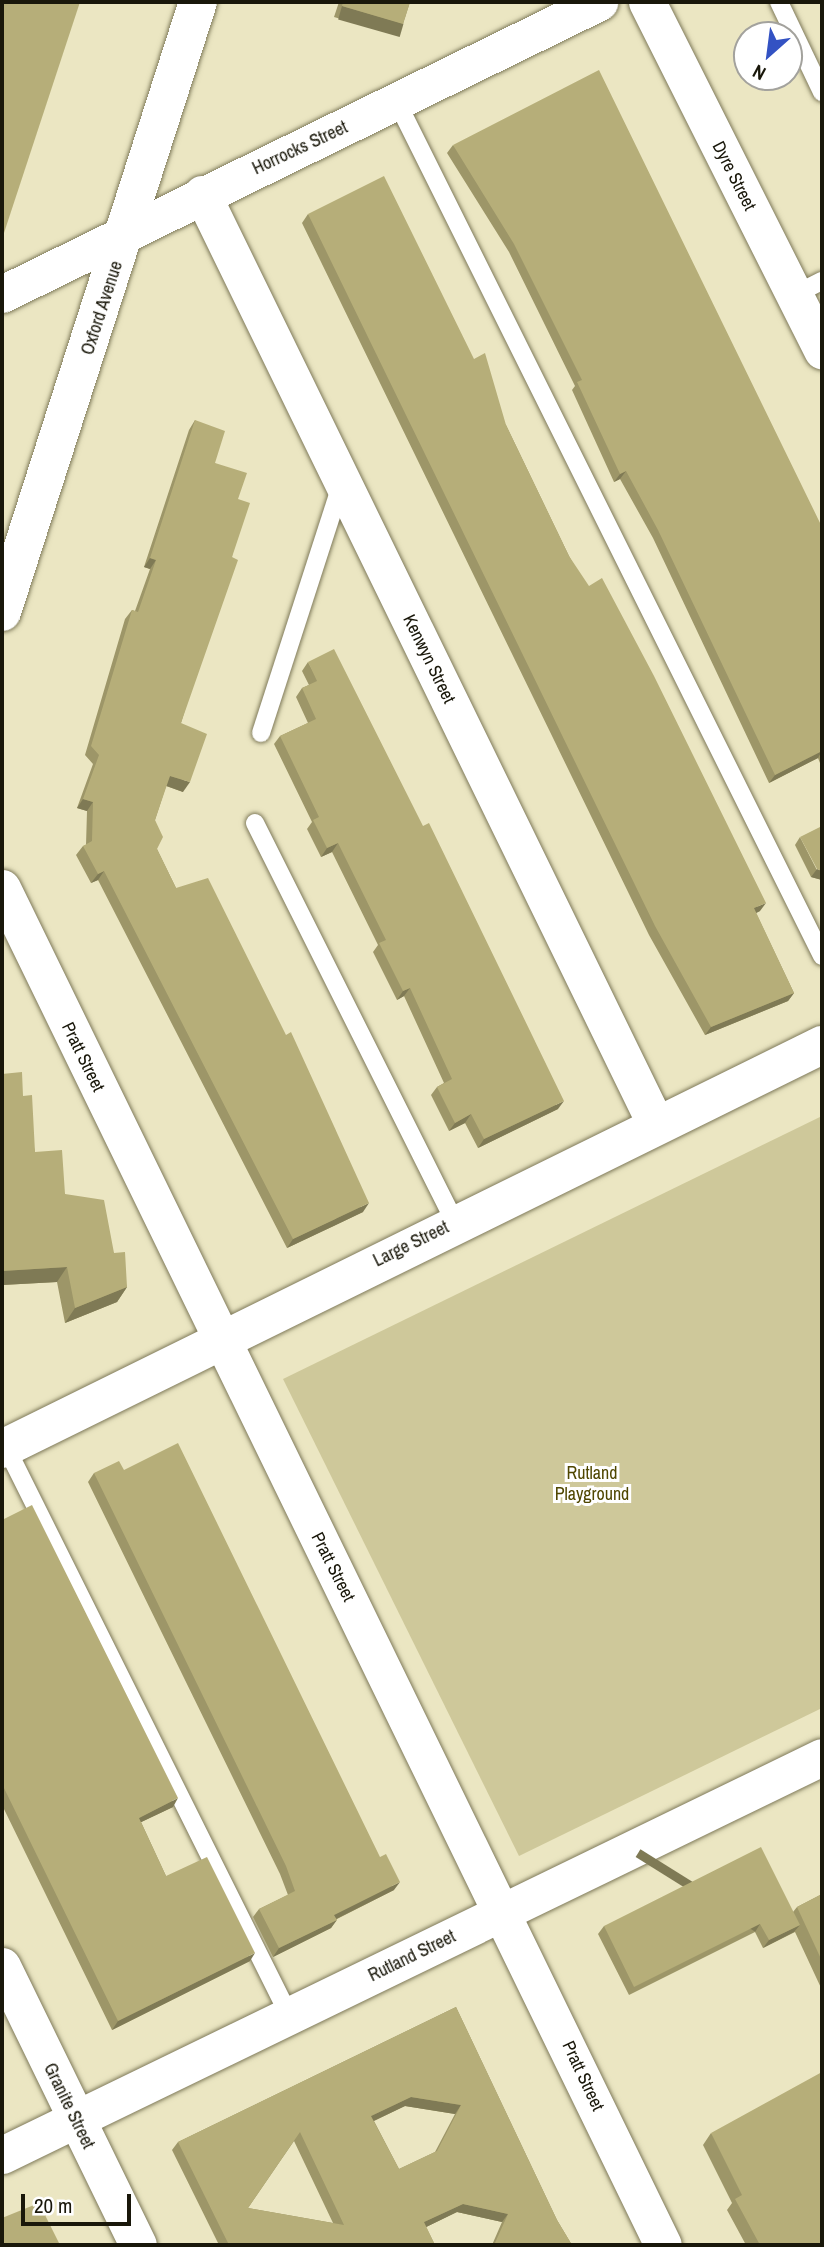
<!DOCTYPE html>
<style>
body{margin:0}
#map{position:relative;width:824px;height:2247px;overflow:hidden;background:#ebe6c2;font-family:"Archivo Narrow",sans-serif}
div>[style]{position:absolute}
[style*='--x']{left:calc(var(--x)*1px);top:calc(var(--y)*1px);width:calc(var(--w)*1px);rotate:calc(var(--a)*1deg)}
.green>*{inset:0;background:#cec89a}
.roads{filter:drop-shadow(0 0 2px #7f7a5a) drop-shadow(0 0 2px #7f7a5a)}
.service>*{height:18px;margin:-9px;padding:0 9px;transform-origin:9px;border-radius:9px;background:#fff}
.minor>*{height:37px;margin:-18.5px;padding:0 18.5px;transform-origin:18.5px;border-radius:18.5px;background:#fff}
.tertiary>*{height:38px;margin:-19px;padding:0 19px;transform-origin:19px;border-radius:19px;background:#fff}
.wall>*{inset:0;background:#9d9668}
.shaded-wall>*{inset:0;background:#7f7a55;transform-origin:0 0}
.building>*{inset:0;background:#b6ae79}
span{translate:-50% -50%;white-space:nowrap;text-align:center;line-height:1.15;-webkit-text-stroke:6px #fff;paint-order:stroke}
.street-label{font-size:18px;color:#19170a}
.park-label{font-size:18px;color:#4f4600}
.frame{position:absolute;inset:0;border:4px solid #19170a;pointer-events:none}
.north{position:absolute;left:733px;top:21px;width:70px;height:70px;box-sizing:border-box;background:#fff;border:2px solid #a3a29d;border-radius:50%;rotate:208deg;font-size:19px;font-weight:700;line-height:28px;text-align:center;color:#19170a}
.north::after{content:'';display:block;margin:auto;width:24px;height:32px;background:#3352c3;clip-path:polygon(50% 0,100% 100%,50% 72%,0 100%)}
.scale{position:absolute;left:21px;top:2194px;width:110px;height:32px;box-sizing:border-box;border:4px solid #19170a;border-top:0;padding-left:9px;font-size:21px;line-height:24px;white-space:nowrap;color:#19170a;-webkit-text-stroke:5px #fff;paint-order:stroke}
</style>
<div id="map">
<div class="green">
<i style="clip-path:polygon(822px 1116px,822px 1708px,519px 1856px,283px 1379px)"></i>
</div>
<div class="roads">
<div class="service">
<i style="--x:779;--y:2;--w:100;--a:64.5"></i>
<i style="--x:397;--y:102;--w:954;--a:63.54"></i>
<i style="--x:794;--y:295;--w:31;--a:-27"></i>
<i style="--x:261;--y:733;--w:261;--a:-72.1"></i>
<i style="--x:255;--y:823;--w:446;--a:63.4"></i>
<i style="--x:6;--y:1447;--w:635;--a:63.52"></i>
</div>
<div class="minor">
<i style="--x:647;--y:2;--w:390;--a:63.3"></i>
<i style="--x:202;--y:194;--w:1036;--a:64"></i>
<i style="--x:2;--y:294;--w:665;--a:-26.06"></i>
<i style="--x:2;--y:888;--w:1509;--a:64.03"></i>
<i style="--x:2;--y:1966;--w:310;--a:64"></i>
<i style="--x:2;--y:2155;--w:911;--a:-25.89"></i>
</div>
<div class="tertiary">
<i style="--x:2;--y:612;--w:641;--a:-72.19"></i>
<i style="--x:2;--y:1449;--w:914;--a:-26.23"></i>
</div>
</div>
<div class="wall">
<i style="clip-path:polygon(339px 2px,410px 2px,403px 24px,395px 35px,334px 17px)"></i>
<i style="clip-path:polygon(453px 145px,822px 527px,822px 768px,818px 758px,769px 783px,653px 538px,620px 479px,614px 482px,572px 390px,575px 386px,509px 252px,447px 153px)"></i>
<i style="clip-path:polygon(308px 214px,506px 425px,569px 556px,760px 911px,756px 913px,794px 993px,788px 1001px,705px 1035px,649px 935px,302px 223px)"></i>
<i style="clip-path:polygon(195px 420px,215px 463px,238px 499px,232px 557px,181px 723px,183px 792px,166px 786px,155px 820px,157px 849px,176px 888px,363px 1212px,287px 1248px,98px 880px,91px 883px,76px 855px,83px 846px,86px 845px,87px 811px,77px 808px,93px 764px,85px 755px,125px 619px,132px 610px,135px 611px,150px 569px,144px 567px,189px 430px)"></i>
<i style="clip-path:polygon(308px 662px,558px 1109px,478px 1148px,465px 1123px,449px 1131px,431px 1095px,437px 1087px,444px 1083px,404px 996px,397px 1000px,373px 952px,378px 945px,332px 852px,321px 857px,307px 829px,312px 822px,274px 744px,280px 736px,308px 723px,296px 697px,302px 688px,309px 685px,302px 671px)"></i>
<i style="clip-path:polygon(800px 837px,822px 880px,811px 877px,795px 845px)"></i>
<i style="clip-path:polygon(2px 1074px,23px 1096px,35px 1152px,65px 1194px,114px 1253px,127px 1287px,117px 1302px,65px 1323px,57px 1282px,2px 1285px)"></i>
<i style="clip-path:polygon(124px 1470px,394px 1890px,337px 1919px,331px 1928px,273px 1957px,253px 1917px,259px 1909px,288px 1895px,280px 1874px,88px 1482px,94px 1473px)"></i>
<i style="clip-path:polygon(2px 1520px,173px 1807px,141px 1822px,166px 1876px,250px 1961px,112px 2030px,2px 1805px)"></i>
<i style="clip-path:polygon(822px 1894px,822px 1990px,795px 1932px,763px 1948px,755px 1932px,629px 1995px,598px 1934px,604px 1926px,793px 1912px,797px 1907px)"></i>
<i style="clip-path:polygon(evenodd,456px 2007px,557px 2220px,572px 2245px,492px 2245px,502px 2222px,457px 2212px,426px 2227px,435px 2245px,219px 2245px,172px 2150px,178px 2142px,456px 2007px,405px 2106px,455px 2114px,435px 2152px,399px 2169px,374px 2121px,405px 2106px,456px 2007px,294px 2141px,333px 2223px,248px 2208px,294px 2141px)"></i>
<i style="clip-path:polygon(711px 2133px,822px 2245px,746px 2245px,727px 2210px,732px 2203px,703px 2145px)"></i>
</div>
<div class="shaded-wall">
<i style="left:342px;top:6px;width:64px;height:14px;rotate:16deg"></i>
<i style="clip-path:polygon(626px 471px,620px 479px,614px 482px,620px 474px)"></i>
<i style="clip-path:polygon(150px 558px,156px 560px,150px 569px,144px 567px)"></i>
<i style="clip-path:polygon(822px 751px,818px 758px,769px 783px,775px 775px)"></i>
<i style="clip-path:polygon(170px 776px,190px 782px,183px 792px,164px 785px)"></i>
<i style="clip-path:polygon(83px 799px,93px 802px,87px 811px,77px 808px)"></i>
<i style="clip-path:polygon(338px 843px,332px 852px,321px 857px,327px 848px)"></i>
<i style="clip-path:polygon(817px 869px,822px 871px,822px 880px,811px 877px)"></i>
<i style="clip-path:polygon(104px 871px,98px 880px,91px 883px,98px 874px)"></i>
<i style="clip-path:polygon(766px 903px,760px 911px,748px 917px,754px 908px)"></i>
<i style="clip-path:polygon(410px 988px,404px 996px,397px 1000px,403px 991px)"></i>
<i style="clip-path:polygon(794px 993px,788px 1001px,705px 1035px,711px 1027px)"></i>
<i style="clip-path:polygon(564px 1101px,558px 1109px,478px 1148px,484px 1139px)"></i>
<i style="clip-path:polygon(471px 1114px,465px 1123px,449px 1131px,455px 1123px)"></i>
<i style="clip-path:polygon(369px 1203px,363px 1212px,287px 1248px,293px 1239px)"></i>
<i style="clip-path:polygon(67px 1267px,57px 1282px,2px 1285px,2px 1271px)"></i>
<i style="clip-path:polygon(127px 1287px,117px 1302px,65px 1323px,75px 1308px)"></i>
<i style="clip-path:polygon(178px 1798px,173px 1807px,133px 1826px,139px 1818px)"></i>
<i style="clip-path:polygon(400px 1882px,394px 1890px,328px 1923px,334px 1915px)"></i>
<i style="clip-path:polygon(337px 1920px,331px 1928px,273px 1957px,279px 1948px)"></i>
<i style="left:760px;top:1924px;width:9px;height:141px;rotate:122deg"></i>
<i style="clip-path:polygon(800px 1925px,794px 1932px,763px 1948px,769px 1940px)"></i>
<i style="clip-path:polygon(255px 1953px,250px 1961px,112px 2030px,118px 2021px)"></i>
<i style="clip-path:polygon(411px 2097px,461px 2105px,455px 2114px,405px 2106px,365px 2125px,371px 2116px)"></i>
<i style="clip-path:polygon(463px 2204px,508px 2214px,502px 2222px,457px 2212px,418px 2231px,424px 2222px)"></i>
</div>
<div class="building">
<i style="clip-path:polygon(2px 2px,80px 2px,2px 239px)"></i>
<i style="clip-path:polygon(343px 2px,410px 2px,403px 24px,342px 6px)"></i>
<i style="clip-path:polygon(599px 70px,822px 527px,822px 751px,775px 775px,658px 530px,626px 471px,620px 474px,577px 382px,582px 380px,514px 244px,453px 145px)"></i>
<i style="clip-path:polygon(384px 176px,474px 359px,485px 353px,506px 425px,569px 556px,589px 586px,602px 578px,654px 676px,766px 903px,754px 908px,794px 993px,711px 1027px,655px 926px,308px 214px)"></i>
<i style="clip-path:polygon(195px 420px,225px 431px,215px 463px,247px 473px,238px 499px,250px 503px,232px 557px,238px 560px,181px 723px,207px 734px,190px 782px,170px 776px,155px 820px,163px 837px,157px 849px,176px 888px,208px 878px,286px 1035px,291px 1032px,369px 1203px,293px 1239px,104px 871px,98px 874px,83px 846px,92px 841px,93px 802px,83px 799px,99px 755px,91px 746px,132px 610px,138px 612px,156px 560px,150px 558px)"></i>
<i style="clip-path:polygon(334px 649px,423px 826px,429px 823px,564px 1101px,484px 1139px,471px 1114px,455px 1123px,437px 1087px,452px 1079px,410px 988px,403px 991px,379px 943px,386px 940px,338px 843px,327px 848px,313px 820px,319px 817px,280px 736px,316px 719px,302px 688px,317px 681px,308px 662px)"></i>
<i style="clip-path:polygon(822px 826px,822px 871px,817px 869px,800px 837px)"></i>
<i style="clip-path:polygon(22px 1072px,23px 1096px,32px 1095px,35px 1152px,62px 1150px,65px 1194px,104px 1200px,114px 1253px,125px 1252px,127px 1287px,75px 1308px,67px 1267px,2px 1271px,2px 1074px)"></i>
<i style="clip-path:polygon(178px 1443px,380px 1857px,386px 1854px,400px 1882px,334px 1915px,337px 1920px,279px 1948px,259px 1909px,295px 1891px,286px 1866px,94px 1473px,119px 1461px,124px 1470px)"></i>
<i style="clip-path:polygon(32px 1505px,178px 1798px,139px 1818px,166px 1876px,207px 1857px,255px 1953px,118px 2021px,2px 1784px,2px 1520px)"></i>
<i style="clip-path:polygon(761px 1847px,800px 1925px,769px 1940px,760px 1924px,634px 1987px,604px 1926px)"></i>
<i style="clip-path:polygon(822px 1894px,822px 1961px,797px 1907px)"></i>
<i style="clip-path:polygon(evenodd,456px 2007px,557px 2220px,572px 2245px,494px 2245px,508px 2214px,463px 2204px,424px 2222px,435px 2245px,229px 2245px,178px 2142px,456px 2007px,411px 2097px,461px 2105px,437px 2151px,399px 2169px,371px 2116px,411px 2097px,456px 2007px,300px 2132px,344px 2225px,248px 2208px,300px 2132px)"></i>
<i style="clip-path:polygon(822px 2072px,822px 2245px,760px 2245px,735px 2199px,742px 2195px,711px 2133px)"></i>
<i style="clip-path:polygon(39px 2203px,60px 2245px,2px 2245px,2px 2218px)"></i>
</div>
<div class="street-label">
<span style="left:300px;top:148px;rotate:-25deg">Horrocks Street</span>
<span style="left:734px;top:176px;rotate:63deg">Dyre Street</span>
<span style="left:102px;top:308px;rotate:-72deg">Oxford Avenue</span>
<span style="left:429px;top:659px;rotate:64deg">Kenwyn Street</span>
<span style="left:83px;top:1057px;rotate:64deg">Pratt Street</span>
<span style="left:411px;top:1244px;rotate:-26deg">Large Street</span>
<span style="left:333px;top:1567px;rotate:63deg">Pratt Street</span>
<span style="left:412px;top:1956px;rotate:-26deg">Rutland Street</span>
<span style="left:583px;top:2076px;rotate:65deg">Pratt Street</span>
<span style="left:69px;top:2106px;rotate:64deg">Granite Street</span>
</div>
<div class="park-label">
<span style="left:592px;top:1484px">Rutland<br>Playground</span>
</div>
<div class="frame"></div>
<div class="north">N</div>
<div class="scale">20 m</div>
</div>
